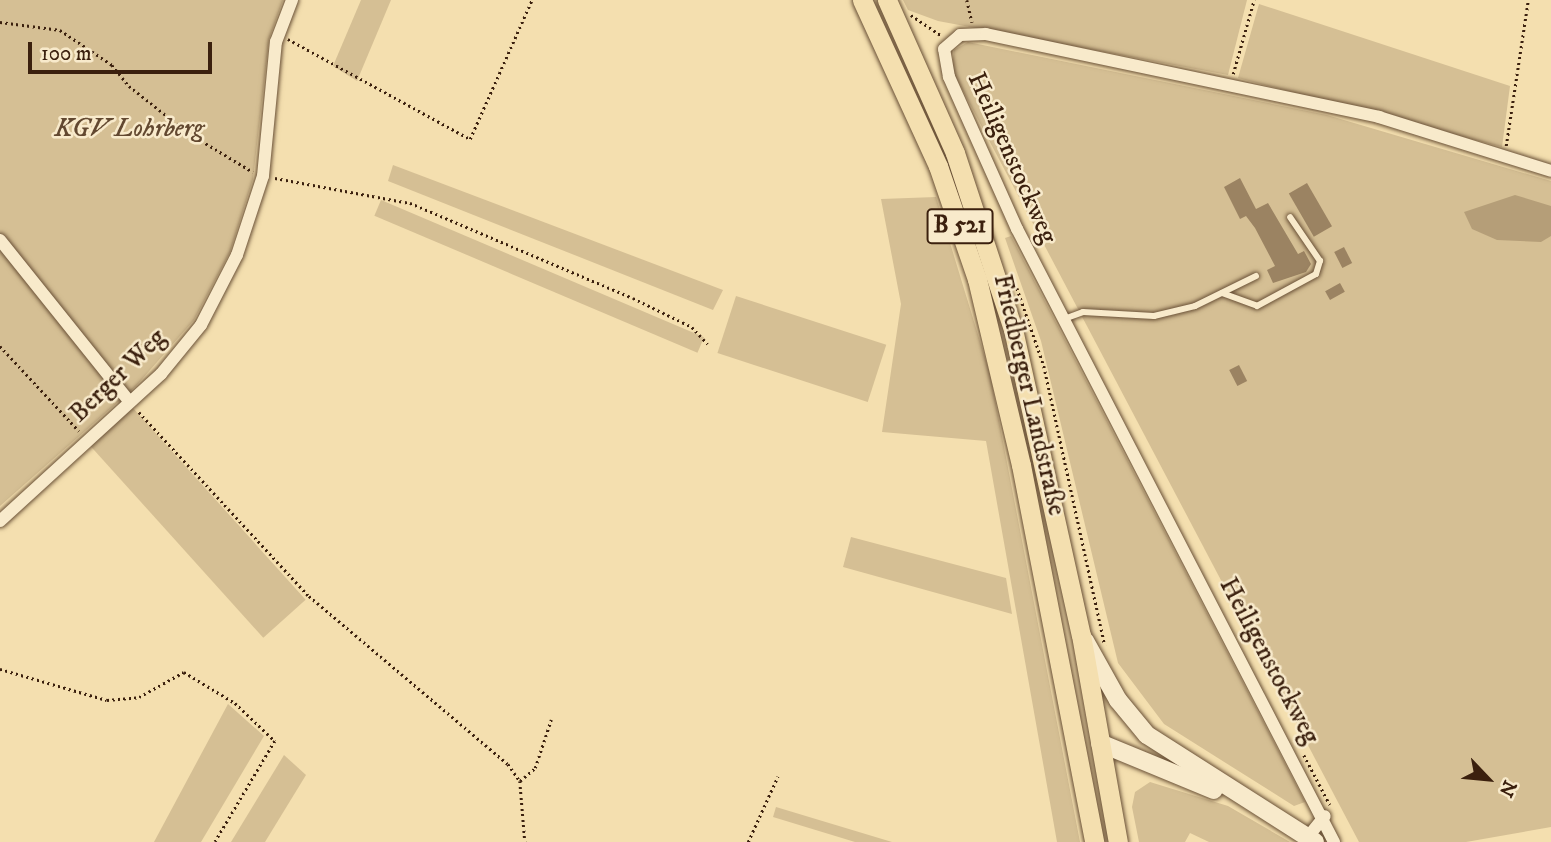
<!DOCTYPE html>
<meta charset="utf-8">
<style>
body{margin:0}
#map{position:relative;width:1551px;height:842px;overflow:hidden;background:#f4dfaf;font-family:"IM FELL DW Pica",serif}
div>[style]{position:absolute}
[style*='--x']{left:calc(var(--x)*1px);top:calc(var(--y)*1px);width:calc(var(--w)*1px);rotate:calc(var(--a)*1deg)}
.green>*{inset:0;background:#d5bf94;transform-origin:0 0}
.water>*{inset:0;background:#b59e78}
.building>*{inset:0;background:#9b8362;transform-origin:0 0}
.path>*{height:2.5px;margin-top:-1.25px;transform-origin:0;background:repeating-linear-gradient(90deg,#3b200e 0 2px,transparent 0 5.5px)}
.roads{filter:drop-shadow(0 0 2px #695036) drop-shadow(0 0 2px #695036)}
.lane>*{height:6px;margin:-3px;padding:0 3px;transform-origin:3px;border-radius:3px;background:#f8eacb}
.street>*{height:12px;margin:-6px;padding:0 6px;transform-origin:6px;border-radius:6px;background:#f8eacb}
.secondary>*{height:18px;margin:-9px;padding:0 9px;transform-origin:9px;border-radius:9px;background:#f8eacb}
.primary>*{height:19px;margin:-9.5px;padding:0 9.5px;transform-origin:9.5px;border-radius:9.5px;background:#f4dfaf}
span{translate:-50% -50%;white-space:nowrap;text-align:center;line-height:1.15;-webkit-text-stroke:5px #f8eacb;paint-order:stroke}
.shield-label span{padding:2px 5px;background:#f8eacb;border:2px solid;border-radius:5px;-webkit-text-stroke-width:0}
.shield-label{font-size:24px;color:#3b200e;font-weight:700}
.park-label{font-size:26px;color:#624830;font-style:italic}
.street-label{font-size:26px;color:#3b200e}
.north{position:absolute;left:1453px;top:744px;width:70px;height:70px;-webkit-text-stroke:5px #f8eacb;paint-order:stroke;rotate:116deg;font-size:19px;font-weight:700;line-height:28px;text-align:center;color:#3b200e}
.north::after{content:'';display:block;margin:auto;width:24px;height:32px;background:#3b200e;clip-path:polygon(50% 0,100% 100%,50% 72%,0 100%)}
.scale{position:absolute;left:28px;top:42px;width:184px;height:32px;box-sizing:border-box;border:4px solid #3b200e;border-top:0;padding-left:9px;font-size:21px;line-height:24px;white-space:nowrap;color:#3b200e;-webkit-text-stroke:5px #f8eacb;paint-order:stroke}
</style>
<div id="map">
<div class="green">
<i style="clip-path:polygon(0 0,283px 0,269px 39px,253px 179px,230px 252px,194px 320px,136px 386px,0 506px)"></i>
<i style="clip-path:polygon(361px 0,391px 0,357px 81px,333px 66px)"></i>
<i style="clip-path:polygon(903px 0,1247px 0,1228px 75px,938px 21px,908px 10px)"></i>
<i style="clip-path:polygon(1259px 4px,1510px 86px,1502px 147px,1238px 78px)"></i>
<i style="clip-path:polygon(968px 42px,1327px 115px,1551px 181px,1551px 827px,1466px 842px,1359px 842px,952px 70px,954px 50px)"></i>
<i style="clip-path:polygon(393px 165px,723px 290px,713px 310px,388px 181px)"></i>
<i style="clip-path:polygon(936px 197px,990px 374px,1080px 842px,1057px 842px,986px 441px,882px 432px,901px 304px,881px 199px)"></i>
<i style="left:381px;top:200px;width:351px;height:17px;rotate:23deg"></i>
<i style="clip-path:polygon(1011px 236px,1305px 802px,1294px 806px,1164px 724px,1118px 663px,1041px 341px,1005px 238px)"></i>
<i style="left:736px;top:296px;width:158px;height:60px;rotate:18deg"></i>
<i style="left:133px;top:408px;width:258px;height:57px;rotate:48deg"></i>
<i style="clip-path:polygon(851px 537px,1006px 578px,1012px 614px,843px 567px)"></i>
<i style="clip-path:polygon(228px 704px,264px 736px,201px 842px,154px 842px)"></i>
<i style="clip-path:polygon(284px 755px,306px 775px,265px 842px,231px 842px)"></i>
<i style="clip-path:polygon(1150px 782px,1228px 806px,1290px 842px,1209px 842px,1190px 833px,1185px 842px,1139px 842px,1132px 807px,1135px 792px)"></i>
<i style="clip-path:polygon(776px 807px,892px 842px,855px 842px,773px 817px)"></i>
</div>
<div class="water">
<i style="clip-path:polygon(1515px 195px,1551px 206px,1551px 236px,1541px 242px,1497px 240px,1472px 229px,1464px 212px)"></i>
</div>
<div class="building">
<i style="clip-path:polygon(1240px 178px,1256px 209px,1268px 203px,1298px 254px,1304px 251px,1311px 264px,1306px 272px,1273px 283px,1267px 270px,1275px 266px,1255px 228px,1246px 216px,1240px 219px,1224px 187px)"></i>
<i style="left:1307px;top:183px;width:50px;height:21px;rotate:60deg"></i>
<i style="left:1344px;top:247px;width:18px;height:11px;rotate:63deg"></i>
<i style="left:1340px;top:283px;width:10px;height:17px;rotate:61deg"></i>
<i style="left:1239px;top:365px;width:18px;height:11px;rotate:63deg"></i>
</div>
<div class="path">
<i style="--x:967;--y:0;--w:23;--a:77"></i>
<i style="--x:911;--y:15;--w:37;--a:34"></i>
<i style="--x:0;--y:22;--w:61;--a:7.6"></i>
<i style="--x:60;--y:30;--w:63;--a:33.9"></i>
<i style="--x:112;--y:65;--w:27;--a:51"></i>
<i style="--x:129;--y:86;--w:74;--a:38.4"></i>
<i style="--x:187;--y:132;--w:77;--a:31.2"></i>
<i style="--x:288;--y:39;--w:208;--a:28.8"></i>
<i style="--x:470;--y:139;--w:152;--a:-66"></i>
<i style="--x:1233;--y:74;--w:77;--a:-74.2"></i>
<i style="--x:1506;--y:146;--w:148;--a:-81.4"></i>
<i style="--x:275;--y:178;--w:137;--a:10.5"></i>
<i style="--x:410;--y:203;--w:242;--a:23.1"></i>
<i style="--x:633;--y:298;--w:66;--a:26.2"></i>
<i style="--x:692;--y:327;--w:23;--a:47"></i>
<i style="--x:1017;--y:288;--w:83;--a:70.9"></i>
<i style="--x:1044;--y:366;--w:286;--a:77.7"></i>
<i style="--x:0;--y:346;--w:116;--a:47.1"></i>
<i style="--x:139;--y:412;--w:251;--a:47.3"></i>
<i style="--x:309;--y:596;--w:260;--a:40.2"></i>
<i style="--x:508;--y:764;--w:21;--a:55"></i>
<i style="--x:520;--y:781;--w:61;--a:85.3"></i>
<i style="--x:0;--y:669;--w:111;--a:16.2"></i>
<i style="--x:107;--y:700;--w:32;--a:-5"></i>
<i style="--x:139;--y:697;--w:51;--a:-29.1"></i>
<i style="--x:184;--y:672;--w:60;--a:31.3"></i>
<i style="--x:235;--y:703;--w:55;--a:43.5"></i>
<i style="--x:275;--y:741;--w:117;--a:120.7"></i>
<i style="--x:1304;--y:755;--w:56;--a:62.5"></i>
<i style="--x:520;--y:781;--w:20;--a:-41"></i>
<i style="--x:535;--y:768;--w:51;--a:-71.6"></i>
<i style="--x:748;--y:842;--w:72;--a:-65.6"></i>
</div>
<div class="roads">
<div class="lane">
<i style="--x:1222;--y:293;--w:37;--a:20"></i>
<i style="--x:1257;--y:306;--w:67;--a:-28.5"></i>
<i style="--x:1316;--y:274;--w:14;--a:-73"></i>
<i style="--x:1320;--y:261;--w:53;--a:-124.3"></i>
<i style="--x:1064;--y:319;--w:20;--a:-20"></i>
<i style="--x:1083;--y:312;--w:71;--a:3.2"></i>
<i style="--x:1154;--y:316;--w:42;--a:-13.7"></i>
<i style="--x:1195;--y:306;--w:68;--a:-26.2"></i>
</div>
<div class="street">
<i style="--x:0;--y:240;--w:206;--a:51.3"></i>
<i style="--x:0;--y:521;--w:218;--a:-42.4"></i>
<i style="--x:161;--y:374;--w:63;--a:-50.8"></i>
<i style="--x:201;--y:325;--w:79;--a:-62.8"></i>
<i style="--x:237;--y:255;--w:83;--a:-71.8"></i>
<i style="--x:263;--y:176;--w:135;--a:-84.5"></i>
<i style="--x:276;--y:42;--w:45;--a:-69.1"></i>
<i style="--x:1307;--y:838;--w:28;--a:-51"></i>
<i style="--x:1334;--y:842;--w:690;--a:-117.34"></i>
<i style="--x:1017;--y:229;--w:167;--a:-114.1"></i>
<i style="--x:949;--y:77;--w:28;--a:-100"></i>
<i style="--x:944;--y:49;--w:21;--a:-41"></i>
<i style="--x:960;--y:35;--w:26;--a:-2"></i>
<i style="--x:986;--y:34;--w:402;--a:11.9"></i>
<i style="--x:1379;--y:117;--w:180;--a:17.4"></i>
</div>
<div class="secondary">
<i style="--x:1085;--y:641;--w:68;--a:60.8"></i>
<i style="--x:1118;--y:700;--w:45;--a:50.4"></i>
<i style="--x:1147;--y:735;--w:199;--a:32.5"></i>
<i style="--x:1100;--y:743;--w:123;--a:22.4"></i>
</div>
<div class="primary">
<i style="--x:862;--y:0;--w:183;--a:65.4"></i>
<i style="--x:938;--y:166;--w:120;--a:71"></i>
<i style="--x:977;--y:279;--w:191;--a:76.7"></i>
<i style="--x:1021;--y:465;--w:384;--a:79"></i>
<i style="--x:887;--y:0;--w:167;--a:66"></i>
<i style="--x:955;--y:153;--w:185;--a:71.8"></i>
<i style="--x:1013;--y:329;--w:313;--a:77.5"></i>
<i style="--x:1081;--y:635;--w:210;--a:79.9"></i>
</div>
</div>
<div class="shield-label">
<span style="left:960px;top:226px">B 521</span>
</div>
<div class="park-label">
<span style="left:129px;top:129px">KGV Lohrberg</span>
</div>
<div class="street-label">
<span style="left:1012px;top:158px;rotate:66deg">Heiligenstockweg</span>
<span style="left:118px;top:376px;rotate:-44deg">Berger Weg</span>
<span style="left:1029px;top:395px;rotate:77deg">Friedberger Landstraße</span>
<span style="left:1269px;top:661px;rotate:62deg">Heiligenstockweg</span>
</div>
<div class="north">N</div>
<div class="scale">100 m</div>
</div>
